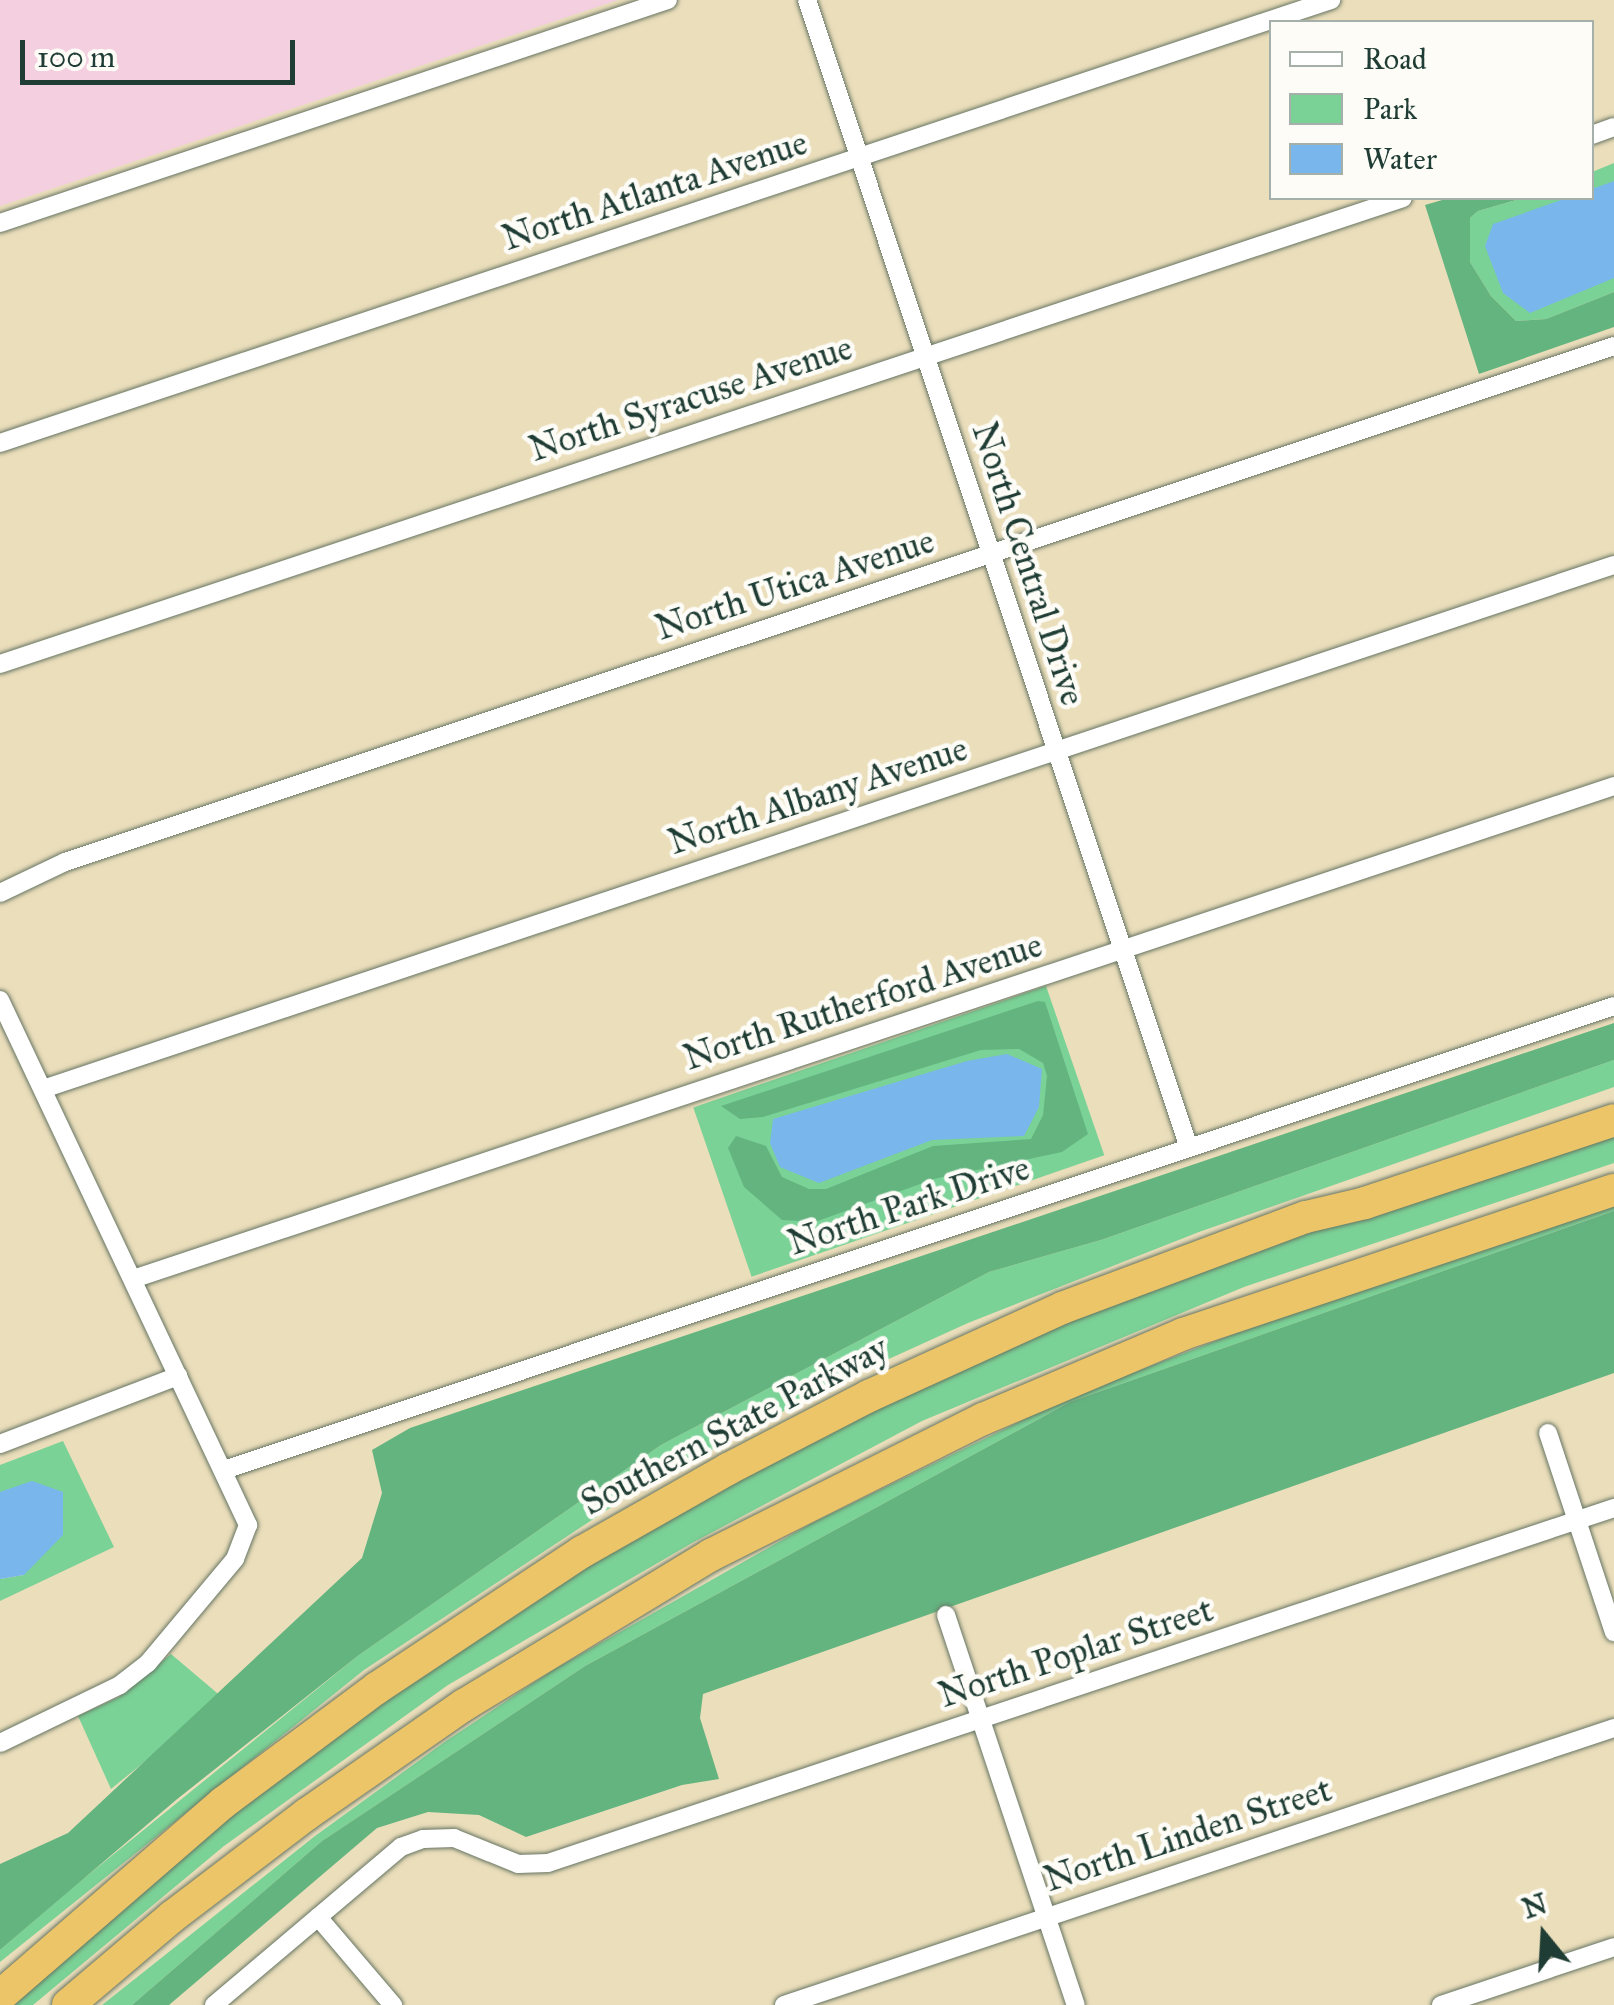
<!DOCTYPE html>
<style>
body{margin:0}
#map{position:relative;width:1614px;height:2005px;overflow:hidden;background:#ebdebb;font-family:"IM FELL Great Primer",serif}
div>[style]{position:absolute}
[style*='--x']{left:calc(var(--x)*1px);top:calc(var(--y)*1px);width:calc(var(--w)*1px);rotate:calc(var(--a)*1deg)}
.built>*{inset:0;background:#f3cfe0}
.green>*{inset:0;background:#7bd297;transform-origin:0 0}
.forest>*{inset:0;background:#64b480}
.water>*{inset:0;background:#78b6eb}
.roads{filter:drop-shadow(0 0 2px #667563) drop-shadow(0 0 2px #667563)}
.street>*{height:18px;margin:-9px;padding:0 9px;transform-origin:9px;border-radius:9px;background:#fff}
.highway>*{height:32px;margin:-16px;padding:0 16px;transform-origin:16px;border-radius:16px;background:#edc569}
span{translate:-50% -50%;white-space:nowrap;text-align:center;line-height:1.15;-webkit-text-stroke:9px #fdfcf7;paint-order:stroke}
.street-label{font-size:35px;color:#1f3d34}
.legend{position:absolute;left:1269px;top:20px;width:325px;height:180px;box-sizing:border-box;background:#fdfcf7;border:2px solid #a4b0a9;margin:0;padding:12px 18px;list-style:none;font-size:30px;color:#1f3d34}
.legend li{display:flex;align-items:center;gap:20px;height:50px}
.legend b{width:50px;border:2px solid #a4b0a9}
.north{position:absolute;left:1494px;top:1885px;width:100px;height:100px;-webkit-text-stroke:8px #fdfcf7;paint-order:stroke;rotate:342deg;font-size:28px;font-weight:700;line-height:40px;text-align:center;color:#1f3d34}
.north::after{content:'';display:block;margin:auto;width:35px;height:45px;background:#1f3d34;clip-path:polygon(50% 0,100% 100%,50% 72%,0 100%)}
.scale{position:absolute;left:20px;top:40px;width:275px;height:45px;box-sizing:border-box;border:5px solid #1f3d34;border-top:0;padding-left:12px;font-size:30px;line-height:35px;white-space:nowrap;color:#1f3d34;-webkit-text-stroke:8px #fdfcf7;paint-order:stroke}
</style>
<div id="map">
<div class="built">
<i style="clip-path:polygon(0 0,618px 0,0 206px)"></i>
</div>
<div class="green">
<i style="clip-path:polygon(1614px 163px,1614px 292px,1546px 319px,1516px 321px,1491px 296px,1470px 262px,1470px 218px,1478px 211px,1523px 198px,1592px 198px,1592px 172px)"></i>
<i style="left:1046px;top:986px;width:179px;height:373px;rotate:71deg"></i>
<i style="clip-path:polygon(1614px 1060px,1614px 1087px,1199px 1232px,968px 1323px,836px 1383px,639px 1489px,364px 1670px,0 1962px,0 1950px,77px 1884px,359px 1655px,661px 1445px,989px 1272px,1101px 1240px)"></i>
<i style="clip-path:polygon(1614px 1130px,1614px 1163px,1244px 1287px,922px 1421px,692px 1543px,448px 1685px,224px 1846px,33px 2005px,10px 2005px,213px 1829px,328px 1740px,554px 1584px,792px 1448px,1082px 1316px,1236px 1255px)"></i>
<i style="clip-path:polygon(1614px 1203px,1614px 1211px,1070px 1402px,585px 1666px,322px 1841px,132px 2005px,102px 2005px,315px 1836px,446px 1741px,553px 1670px,812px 1523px,1070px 1397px,1239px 1332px)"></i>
<i style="clip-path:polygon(63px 1441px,114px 1547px,0 1601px,0 1579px,24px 1575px,0 1492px,0 1465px)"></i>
<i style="clip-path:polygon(171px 1654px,223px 1698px,111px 1789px,78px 1716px,119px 1697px)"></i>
</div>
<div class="forest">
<i style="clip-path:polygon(1449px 198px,1523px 198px,1478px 211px,1470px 218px,1470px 262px,1491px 296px,1516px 321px,1546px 319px,1614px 292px,1614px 327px,1479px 374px,1425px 205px)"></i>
<i style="clip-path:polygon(1038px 1001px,1045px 1002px,1088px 1134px,1062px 1152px,934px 1179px,815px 1222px,782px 1220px,744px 1187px,728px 1148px,736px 1136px,766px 1146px,782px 1177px,809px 1189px,826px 1189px,933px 1146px,1031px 1139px,1043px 1115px,1047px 1076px,1043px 1063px,1019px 1049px,981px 1050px,763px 1117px,740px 1119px,721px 1106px)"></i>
<i style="clip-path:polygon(1614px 1023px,1614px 1060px,1101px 1240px,989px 1272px,661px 1445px,359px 1655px,176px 1800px,0 1950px,0 1864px,68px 1833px,362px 1558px,382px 1493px,372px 1450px,410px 1428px)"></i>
<i style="clip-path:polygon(1614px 1211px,1614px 1373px,703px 1694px,700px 1718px,719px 1779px,682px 1785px,526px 1837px,479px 1815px,428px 1812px,377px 1828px,169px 2005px,132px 2005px,322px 1841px,585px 1666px,1070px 1402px)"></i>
</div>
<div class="water">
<i style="clip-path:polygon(1614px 181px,1614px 278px,1530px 313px,1503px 293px,1485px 246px,1493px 224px,1567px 198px,1592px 198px,1592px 189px)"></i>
<i style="clip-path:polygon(1007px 1054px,1042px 1069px,1039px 1107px,1024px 1136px,932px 1140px,819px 1183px,780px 1167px,770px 1143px,773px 1119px,967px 1061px)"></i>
<i style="clip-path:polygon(32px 1481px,63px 1492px,63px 1535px,24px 1575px,0 1579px,0 1492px)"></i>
</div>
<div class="roads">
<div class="street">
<i style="--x:807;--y:0;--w:1210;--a:71.6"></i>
<i style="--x:1592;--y:135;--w:23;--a:-20"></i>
<i style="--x:0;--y:223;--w:704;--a:-18.46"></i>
<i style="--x:0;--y:443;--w:1403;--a:-18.41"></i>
<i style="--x:0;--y:664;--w:1478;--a:-18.37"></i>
<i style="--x:0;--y:893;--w:72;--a:-25.5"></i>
<i style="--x:65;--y:862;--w:1633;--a:-18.42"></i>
<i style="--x:0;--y:1000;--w:581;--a:64.71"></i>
<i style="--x:248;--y:1525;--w:36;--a:111"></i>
<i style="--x:235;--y:1559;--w:136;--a:129.9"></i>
<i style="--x:148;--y:1663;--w:36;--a:142"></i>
<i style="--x:120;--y:1685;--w:133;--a:154.2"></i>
<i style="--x:43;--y:1089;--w:1656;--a:-18.45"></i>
<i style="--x:133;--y:1279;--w:1561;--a:-18.41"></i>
<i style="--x:1548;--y:1433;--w:210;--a:71.7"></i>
<i style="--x:0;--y:1444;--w:191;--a:-20.9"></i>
<i style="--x:224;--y:1470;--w:1465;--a:-18.46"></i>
<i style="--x:946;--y:1615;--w:411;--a:71.6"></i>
<i style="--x:318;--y:1917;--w:116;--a:49.6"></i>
<i style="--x:214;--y:2005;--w:245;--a:-40.2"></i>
<i style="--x:401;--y:1847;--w:23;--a:-20"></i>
<i style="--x:423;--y:1839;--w:31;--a:-2"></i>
<i style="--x:454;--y:1838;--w:69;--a:22.1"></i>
<i style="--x:518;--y:1864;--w:30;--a:-2"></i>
<i style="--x:548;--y:1863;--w:1124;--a:-18.42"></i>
<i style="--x:784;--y:2005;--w:875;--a:-18.46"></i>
<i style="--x:1441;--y:2005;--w:182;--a:-18.5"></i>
</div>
<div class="highway">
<i style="--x:0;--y:1996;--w:296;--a:-40.9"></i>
<i style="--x:224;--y:1802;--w:191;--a:-36.7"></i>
<i style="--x:377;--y:1688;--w:246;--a:-33.6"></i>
<i style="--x:582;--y:1552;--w:168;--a:-29.6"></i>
<i style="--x:728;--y:1469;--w:159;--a:-27.4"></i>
<i style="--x:869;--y:1396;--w:212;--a:-24.5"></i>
<i style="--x:1062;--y:1308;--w:260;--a:-20.5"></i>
<i style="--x:1306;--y:1217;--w:61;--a:-13.3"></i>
<i style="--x:1365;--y:1203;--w:262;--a:-18.4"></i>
<i style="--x:68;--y:2005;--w:138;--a:-40.3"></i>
<i style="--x:173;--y:1916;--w:168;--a:-37.3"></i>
<i style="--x:307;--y:1814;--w:191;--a:-34.8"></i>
<i style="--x:464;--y:1705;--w:289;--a:-31.3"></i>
<i style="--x:711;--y:1555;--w:304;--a:-26.6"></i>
<i style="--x:983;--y:1419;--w:217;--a:-23"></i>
<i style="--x:1183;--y:1334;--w:454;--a:-18.5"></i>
</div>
</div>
<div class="street-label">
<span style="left:655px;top:191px;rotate:-18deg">North Atlanta Avenue</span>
<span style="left:691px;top:399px;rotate:-18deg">North Syracuse Avenue</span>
<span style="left:1028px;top:564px;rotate:72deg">North Central Drive</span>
<span style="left:795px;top:585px;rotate:-18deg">North Utica Avenue</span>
<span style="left:818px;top:796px;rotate:-18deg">North Albany Avenue</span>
<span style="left:863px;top:1002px;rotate:-18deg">North Rutherford Avenue</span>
<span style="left:909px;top:1206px;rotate:-18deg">North Park Drive</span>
<span style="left:735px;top:1426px;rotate:-28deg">Southern State Parkway</span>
<span style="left:1076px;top:1653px;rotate:-18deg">North Poplar Street</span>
<span style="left:1188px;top:1835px;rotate:-18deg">North Linden Street</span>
</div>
<ul class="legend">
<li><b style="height:12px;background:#fff"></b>Road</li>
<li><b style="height:28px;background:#7bd297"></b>Park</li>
<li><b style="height:28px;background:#78b6eb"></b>Water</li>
</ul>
<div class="north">N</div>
<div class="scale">100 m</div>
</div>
